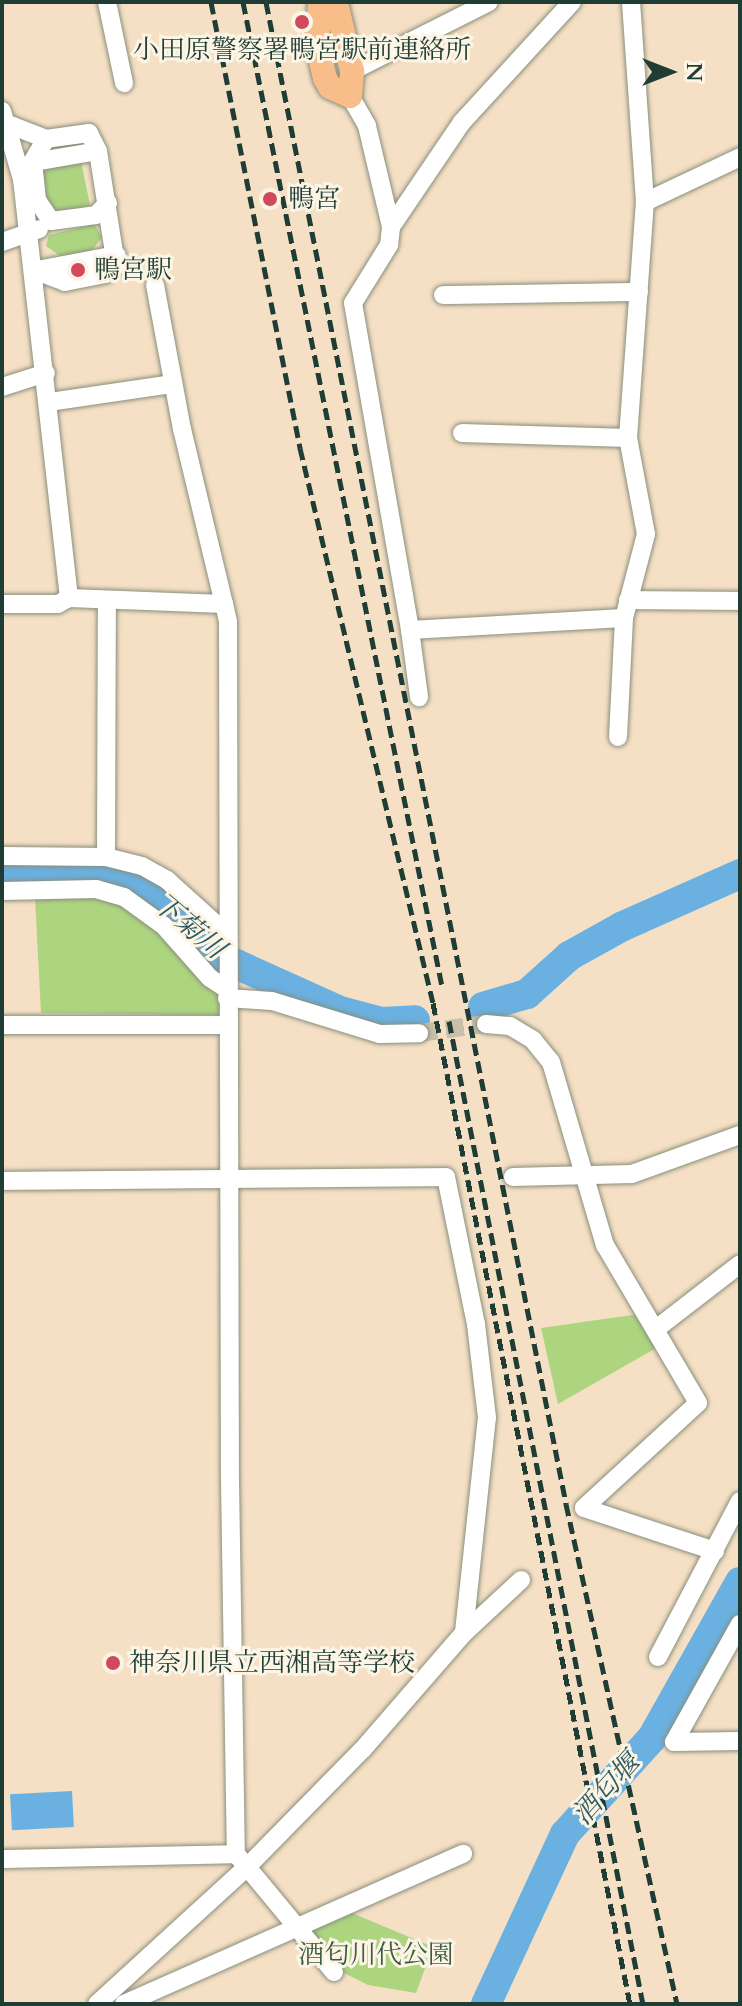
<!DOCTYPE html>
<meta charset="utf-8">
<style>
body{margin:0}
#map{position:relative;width:742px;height:2006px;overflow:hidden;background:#f5e0c5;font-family:Cardo,"Noto Serif JP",serif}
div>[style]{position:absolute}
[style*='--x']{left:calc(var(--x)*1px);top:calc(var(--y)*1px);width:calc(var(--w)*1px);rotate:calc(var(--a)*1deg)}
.green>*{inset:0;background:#add580}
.water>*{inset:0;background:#6ab0e0;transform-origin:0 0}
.river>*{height:30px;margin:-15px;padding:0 15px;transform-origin:15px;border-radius:15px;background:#6ab0e0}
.minor-tunnel>*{height:18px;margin-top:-9px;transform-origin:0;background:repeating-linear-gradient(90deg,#cabfa8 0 18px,transparent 0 27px)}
.roads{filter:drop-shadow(0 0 2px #8a8e7c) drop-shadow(0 0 2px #8a8e7c)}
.minor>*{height:18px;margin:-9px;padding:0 9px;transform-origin:9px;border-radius:9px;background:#fff}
.major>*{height:24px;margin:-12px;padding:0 12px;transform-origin:12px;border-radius:12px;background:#f8bd89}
.rail>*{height:5px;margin-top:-2.5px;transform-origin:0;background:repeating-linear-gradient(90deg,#1f3d34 0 12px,transparent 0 18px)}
.dots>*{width:22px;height:22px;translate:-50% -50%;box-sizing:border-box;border:4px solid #fcf5e5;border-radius:50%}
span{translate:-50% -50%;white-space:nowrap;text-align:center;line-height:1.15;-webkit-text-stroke:6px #fcf5e5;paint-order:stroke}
.poi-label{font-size:26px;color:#1f3d34}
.left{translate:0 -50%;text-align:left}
.park-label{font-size:26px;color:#3b5b43}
.water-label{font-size:28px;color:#325a5f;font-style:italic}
.frame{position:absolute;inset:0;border:4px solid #1f3d34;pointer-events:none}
.north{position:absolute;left:630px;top:32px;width:80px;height:80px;-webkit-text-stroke:6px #fcf5e5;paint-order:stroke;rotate:90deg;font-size:22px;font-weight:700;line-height:32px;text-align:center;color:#1f3d34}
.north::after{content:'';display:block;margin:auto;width:28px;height:36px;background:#1f3d34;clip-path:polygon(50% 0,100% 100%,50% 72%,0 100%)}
</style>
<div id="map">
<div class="green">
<i style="clip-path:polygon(81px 161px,90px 205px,57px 215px,48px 207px,43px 171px)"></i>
<i style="clip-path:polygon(94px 224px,102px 237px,91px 252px,60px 256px,46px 246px,49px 235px)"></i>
<i style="clip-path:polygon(35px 898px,102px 898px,139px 912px,220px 997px,219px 1015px,41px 1013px)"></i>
<i style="clip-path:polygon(639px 1314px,658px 1347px,558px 1404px,541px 1328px)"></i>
<i style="clip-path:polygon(333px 1905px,433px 1947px,416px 1993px,368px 1985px,338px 1970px,298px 1920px)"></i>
</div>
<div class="water">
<i style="left:72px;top:1791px;width:36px;height:62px;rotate:87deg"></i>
</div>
<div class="river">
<i style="--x:2;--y:876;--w:104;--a:0"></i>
<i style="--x:106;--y:876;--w:32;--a:14"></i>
<i style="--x:137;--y:884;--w:25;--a:32"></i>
<i style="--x:158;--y:897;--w:76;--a:46.1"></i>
<i style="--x:211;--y:952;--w:28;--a:26"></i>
<i style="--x:236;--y:964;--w:114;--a:24.3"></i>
<i style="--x:340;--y:1011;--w:43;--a:14.7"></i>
<i style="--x:382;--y:1022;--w:33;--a:-3"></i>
<i style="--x:483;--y:1007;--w:46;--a:-16.5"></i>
<i style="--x:527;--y:994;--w:57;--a:-42.1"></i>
<i style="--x:569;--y:956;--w:60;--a:-29.1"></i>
<i style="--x:621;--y:927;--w:130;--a:-24"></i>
<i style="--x:486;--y:2004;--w:187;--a:-65.1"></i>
<i style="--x:565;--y:1834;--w:130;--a:-47.8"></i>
<i style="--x:652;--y:1738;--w:179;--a:-60.6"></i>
</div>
<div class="minor-tunnel">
<i style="--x:419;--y:1033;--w:68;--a:-7.7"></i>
</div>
<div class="roads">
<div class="minor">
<i style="--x:107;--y:2;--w:83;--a:78.1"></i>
<i style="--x:572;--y:2;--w:163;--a:132.5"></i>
<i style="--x:462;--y:122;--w:127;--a:124.1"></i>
<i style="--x:391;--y:227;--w:18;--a:96"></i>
<i style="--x:389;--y:245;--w:68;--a:121.8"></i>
<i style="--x:353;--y:303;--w:332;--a:80.1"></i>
<i style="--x:410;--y:630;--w:214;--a:-3.2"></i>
<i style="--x:624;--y:618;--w:87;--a:-75.3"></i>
<i style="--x:646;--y:534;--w:98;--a:-100.6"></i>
<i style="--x:628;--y:438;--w:237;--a:-85.9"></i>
<i style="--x:645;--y:202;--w:105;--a:-25.3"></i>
<i style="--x:631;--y:2;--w:200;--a:86"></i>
<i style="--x:352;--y:71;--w:153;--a:-26.7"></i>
<i style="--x:350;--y:96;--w:34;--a:60"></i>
<i style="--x:367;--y:126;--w:104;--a:76.6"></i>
<i style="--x:2;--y:111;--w:71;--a:73.6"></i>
<i style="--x:5;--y:123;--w:44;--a:21.3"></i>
<i style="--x:98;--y:151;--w:66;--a:170.4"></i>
<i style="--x:33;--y:162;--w:38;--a:84"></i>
<i style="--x:37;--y:200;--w:25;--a:56"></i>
<i style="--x:51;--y:221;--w:45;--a:-7.6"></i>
<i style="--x:96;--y:215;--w:17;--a:-45"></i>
<i style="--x:2;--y:242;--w:39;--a:-19"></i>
<i style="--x:34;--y:270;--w:33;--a:21"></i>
<i style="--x:65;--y:282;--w:41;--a:-11.3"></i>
<i style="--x:105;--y:274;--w:14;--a:-39"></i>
<i style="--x:116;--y:265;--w:115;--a:-99"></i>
<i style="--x:98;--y:151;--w:20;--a:-117"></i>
<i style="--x:89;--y:133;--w:43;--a:172.1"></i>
<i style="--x:46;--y:139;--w:47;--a:121"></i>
<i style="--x:22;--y:179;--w:422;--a:83.6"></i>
<i style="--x:69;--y:598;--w:155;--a:2.2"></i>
<i style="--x:224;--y:604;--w:18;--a:77"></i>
<i style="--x:228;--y:622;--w:859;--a:89.87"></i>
<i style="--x:230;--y:1481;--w:373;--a:89.1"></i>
<i style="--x:236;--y:1854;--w:17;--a:50"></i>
<i style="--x:247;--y:1867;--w:203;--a:137.6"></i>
<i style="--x:38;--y:270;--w:80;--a:-10.8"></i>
<i style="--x:155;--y:285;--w:147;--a:79.4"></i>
<i style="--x:182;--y:429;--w:180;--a:76.5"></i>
<i style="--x:443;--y:295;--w:196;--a:-0.9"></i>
<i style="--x:2;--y:387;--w:46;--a:-17.7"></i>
<i style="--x:49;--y:402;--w:125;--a:-8.3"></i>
<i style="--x:462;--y:433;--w:166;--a:1.7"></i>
<i style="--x:628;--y:600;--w:112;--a:0.5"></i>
<i style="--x:2;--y:604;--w:56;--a:0"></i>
<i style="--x:58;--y:604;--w:13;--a:-29"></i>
<i style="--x:410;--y:630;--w:68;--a:82.3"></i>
<i style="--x:618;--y:737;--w:119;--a:-87.1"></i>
<i style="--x:2;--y:856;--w:104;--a:0.6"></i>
<i style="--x:106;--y:857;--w:37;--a:14"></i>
<i style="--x:142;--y:866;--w:29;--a:29"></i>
<i style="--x:167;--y:880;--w:82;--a:42"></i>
<i style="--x:106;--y:857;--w:254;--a:-89.8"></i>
<i style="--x:2;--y:891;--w:94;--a:-1.2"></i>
<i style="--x:96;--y:889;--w:29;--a:16"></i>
<i style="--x:124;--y:897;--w:49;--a:35.9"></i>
<i style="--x:164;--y:926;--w:69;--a:48.5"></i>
<i style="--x:210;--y:978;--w:20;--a:33"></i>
<i style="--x:227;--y:998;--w:45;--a:3.8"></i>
<i style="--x:272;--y:1001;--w:113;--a:17"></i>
<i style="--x:380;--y:1034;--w:39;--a:-1"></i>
<i style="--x:486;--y:1024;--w:24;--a:5"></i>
<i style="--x:510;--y:1026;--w:27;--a:31"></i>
<i style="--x:533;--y:1040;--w:28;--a:51"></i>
<i style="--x:551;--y:1062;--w:191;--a:73.6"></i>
<i style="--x:605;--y:1245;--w:183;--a:59.5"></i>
<i style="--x:698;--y:1403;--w:155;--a:137.4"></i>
<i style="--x:584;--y:1508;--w:138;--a:18.2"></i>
<i style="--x:2;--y:1025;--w:225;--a:0"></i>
<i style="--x:513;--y:1177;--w:119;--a:-1.4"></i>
<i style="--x:632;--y:1174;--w:115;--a:-19.9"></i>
<i style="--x:2;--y:1181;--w:444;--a:-0.5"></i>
<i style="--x:446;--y:1177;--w:150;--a:78.5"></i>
<i style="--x:476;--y:1324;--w:94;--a:83.3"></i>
<i style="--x:487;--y:1417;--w:217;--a:96.1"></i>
<i style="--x:656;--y:1329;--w:106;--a:-37.7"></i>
<i style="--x:740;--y:1624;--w:135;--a:119.2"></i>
<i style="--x:674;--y:1742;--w:66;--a:-0.9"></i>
<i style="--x:658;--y:1657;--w:176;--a:-62.3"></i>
<i style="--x:2;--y:1859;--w:234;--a:-1.2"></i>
<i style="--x:334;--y:1972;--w:136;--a:-129.6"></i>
<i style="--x:247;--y:1867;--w:165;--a:-45.5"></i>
<i style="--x:363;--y:1749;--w:154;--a:-49"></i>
<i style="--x:464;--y:1633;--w:78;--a:-42.9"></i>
<i style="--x:124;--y:2004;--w:371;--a:-23.9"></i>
</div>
<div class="major">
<i style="--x:320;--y:2;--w:42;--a:94.1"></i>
<i style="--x:317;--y:44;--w:35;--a:77"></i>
<i style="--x:325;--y:78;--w:10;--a:61"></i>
<i style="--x:330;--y:87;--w:22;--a:24"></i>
<i style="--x:350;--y:96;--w:25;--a:-85"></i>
<i style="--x:352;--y:71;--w:71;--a:-103.1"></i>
</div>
</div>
<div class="rail">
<i style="--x:211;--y:2;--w:455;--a:78.7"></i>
<i style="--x:300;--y:448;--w:571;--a:76.52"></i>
<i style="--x:433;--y:1003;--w:1020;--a:78.87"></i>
<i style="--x:243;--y:2;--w:1004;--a:78.57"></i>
<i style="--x:266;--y:2;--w:1532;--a:78.7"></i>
<i style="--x:566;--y:1504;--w:512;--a:77.48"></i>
<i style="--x:449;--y:1021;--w:1002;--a:78.84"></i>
</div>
<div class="dots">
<i style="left:302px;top:22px;background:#d1495b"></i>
<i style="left:270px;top:199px;background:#d1495b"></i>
<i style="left:78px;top:270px;background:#d1495b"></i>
<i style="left:113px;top:1663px;background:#d1495b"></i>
</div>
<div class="poi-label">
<span style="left:302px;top:50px">小田原警察署鴨宮駅前連絡所</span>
<span class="left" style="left:288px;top:199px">鴨宮</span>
<span class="left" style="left:94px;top:270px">鴨宮駅</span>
<span class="left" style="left:129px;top:1663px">神奈川県立西湘高等学校</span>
</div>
<div class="park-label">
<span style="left:376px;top:1955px">酒匂川代公園</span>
</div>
<div class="water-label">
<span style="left:189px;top:926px;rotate:40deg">下菊川</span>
<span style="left:606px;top:1789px;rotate:-48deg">酒匂堰</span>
</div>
<div class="frame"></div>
<div class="north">N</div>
</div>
